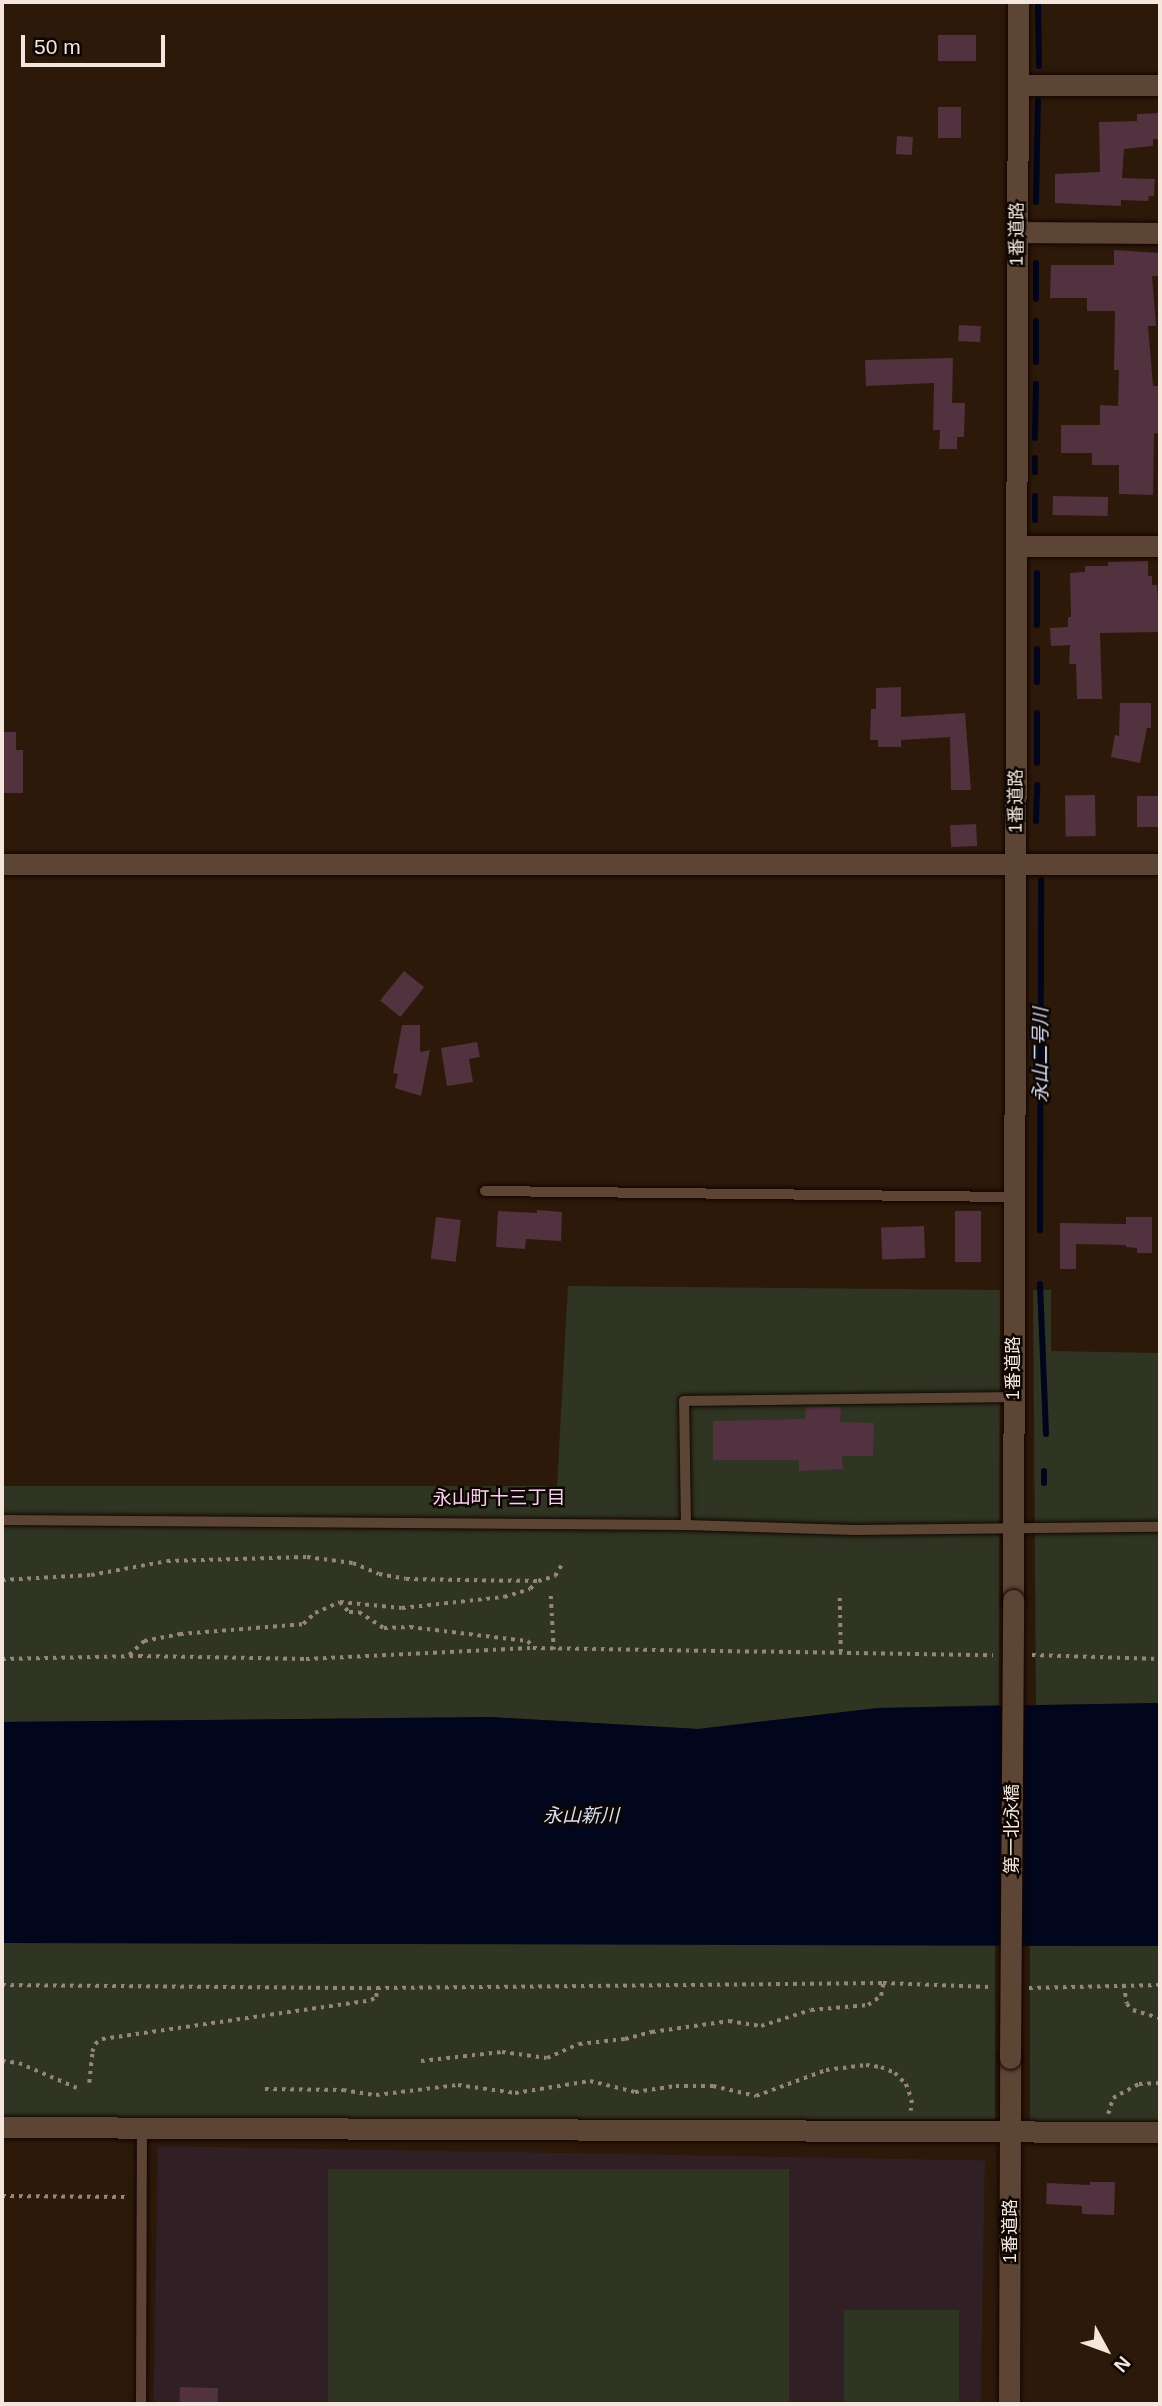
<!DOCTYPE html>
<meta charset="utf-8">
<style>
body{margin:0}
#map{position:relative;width:1162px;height:2406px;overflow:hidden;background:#2c190a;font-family:Arial,"Noto Sans JP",sans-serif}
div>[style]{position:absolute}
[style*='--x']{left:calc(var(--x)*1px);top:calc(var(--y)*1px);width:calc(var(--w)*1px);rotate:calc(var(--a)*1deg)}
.education>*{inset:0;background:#311f26;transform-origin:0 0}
.green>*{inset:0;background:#2f3522;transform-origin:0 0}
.water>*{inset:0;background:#01061c}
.stream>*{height:6px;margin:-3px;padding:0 3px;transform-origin:3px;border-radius:3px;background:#01061c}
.building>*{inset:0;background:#52323f;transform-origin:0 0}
.path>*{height:3.5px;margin-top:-1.75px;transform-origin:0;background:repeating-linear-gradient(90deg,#968579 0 3.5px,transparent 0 8.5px)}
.roads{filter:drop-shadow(0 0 2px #140400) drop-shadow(0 0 2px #140400)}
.lane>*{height:10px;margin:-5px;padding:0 5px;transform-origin:5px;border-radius:5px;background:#5c4535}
.street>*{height:21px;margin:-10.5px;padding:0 10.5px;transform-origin:10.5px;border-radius:10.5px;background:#5c4535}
.secondary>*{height:21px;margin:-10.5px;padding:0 10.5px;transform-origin:10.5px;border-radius:10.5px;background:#5c4535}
.bridges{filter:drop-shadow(0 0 2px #140400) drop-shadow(0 0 2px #140400)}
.street-bridge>*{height:21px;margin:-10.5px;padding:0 10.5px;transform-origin:10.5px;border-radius:10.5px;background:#5c4535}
span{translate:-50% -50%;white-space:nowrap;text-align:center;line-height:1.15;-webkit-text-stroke:5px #0e0603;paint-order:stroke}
.street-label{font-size:18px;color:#f4e6dc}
.water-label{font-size:19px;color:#d5e0f6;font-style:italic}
.neighbourhood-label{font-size:19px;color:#f9d0ee}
.frame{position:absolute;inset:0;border:4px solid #f4e6dc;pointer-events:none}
.north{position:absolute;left:1071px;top:2315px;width:70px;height:70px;-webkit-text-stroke:5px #0e0603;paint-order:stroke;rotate:131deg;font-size:19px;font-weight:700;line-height:28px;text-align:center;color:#f4e6dc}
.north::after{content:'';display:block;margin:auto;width:24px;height:32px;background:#f4e6dc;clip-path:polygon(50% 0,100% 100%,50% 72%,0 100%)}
.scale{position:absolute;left:21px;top:35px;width:144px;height:32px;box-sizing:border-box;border:4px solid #f4e6dc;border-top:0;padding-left:9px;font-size:21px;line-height:24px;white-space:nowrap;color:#f4e6dc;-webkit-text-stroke:5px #0e0603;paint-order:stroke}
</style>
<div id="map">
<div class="education">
<i style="left:158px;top:2146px;width:827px;height:258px;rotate:1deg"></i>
</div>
<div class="green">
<i style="clip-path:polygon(568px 1286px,1000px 1290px,999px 1705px,878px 1708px,698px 1729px,490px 1717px,2px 1722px,2px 1486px,557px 1486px)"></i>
<i style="clip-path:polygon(1033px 1290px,1051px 1290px,1051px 1351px,1160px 1353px,1160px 1703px,1036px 1705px)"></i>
<i style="left:2px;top:1943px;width:993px;height:176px"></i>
<i style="left:1030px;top:1946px;width:130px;height:186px"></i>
<i style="left:328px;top:2169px;width:461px;height:235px"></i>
<i style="left:844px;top:2310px;width:115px;height:94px"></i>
</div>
<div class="water">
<i style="clip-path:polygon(1160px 1703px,1160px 1946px,2px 1943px,2px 1722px,490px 1717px,698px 1729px,878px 1708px)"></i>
</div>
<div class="stream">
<i style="--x:1038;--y:2;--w:64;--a:89.1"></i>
<i style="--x:1036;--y:202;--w:102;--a:-88.9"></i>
<i style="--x:1036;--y:299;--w:36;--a:-90"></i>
<i style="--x:1036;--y:362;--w:41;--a:-90"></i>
<i style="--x:1035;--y:438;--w:54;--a:-88.9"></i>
<i style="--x:1035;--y:472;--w:14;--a:-90"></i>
<i style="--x:1035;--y:520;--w:24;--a:-90"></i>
<i style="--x:1037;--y:573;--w:52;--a:90"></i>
<i style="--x:1037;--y:682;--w:33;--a:-90"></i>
<i style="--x:1037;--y:763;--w:50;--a:-90"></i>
<i style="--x:1036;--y:821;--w:36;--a:-88"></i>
<i style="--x:1040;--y:1230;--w:350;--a:-89.8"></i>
<i style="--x:1040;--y:1284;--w:150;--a:87.7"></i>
<i style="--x:1044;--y:1483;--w:12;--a:-90"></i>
</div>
<div class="building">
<i style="left:938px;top:35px;width:38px;height:26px"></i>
<i style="left:938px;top:107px;width:23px;height:31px"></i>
<i style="clip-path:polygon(1160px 113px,1160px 139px,1153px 139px,1153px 146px,1124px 149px,1122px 178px,1155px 179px,1154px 196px,1149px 196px,1148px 201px,1121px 200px,1121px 206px,1055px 203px,1055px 174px,1100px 172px,1099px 122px,1137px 121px,1137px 114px)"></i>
<i style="left:897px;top:136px;width:16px;height:18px;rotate:4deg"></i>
<i style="clip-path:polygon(1114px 250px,1160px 253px,1160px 276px,1152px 276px,1156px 326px,1148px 326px,1153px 386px,1160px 386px,1160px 434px,1154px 433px,1153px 495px,1119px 494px,1119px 465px,1092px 465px,1092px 453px,1061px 453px,1061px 425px,1100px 425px,1100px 405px,1118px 406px,1119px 370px,1114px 370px,1115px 311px,1087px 311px,1087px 298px,1050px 298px,1051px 265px,1114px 265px)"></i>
<i style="left:959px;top:325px;width:22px;height:16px;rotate:3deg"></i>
<i style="clip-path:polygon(953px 358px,952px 403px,965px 403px,964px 437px,957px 437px,957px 449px,939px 449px,940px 430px,933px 430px,934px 383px,866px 386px,865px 360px)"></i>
<i style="left:1053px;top:496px;width:55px;height:19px;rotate:1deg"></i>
<i style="clip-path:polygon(1148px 561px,1148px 576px,1152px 576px,1152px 585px,1157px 585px,1160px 632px,1100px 633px,1102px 699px,1077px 699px,1076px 664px,1069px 664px,1070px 645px,1051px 646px,1050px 628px,1068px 627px,1068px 617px,1071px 617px,1070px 573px,1085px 572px,1085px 566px,1108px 566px,1108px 562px)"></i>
<i style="clip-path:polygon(901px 687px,901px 717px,965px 713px,971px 790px,951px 790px,950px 737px,901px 740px,901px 747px,878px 747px,878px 740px,870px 740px,871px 709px,876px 709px,876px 688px)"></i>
<i style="clip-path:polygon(1120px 703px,1151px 703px,1151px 728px,1147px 728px,1140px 763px,1111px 757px,1115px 735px,1119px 736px)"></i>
<i style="clip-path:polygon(2px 732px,16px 732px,16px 750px,23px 750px,23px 793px,2px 793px)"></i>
<i style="left:1095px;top:795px;width:41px;height:30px;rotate:89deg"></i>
<i style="left:1137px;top:796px;width:23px;height:31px"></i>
<i style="left:976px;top:824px;width:22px;height:26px;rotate:87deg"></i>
<i style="left:404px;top:971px;width:26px;height:38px;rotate:39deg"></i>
<i style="clip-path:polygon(402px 1025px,420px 1025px,420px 1052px,430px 1050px,421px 1096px,395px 1088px,398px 1074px,393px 1073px)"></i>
<i style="clip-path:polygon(477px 1042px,480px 1057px,469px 1059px,473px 1082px,447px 1086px,441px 1048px)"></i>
<i style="clip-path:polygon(537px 1210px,562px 1212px,561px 1241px,526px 1239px,525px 1249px,496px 1247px,498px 1211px,537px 1213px)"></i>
<i style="left:955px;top:1211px;width:26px;height:51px"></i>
<i style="left:436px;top:1217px;width:25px;height:42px;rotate:7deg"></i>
<i style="clip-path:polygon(1126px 1217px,1152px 1217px,1152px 1253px,1137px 1253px,1137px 1248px,1126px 1247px,1126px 1245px,1076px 1244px,1076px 1269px,1060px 1269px,1060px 1223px,1126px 1224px)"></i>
<i style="left:924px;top:1226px;width:32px;height:43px;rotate:88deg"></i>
<i style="clip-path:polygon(806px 1407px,841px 1407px,840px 1422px,874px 1423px,873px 1456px,842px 1456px,843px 1469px,799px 1471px,799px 1460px,713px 1460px,713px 1421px,805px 1419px)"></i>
<i style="clip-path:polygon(1090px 2182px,1115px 2182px,1114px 2215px,1082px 2214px,1082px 2206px,1046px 2204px,1047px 2183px,1090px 2185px)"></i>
<i style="left:180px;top:2387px;width:38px;height:17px;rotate:2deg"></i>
</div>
<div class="path">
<i style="--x:2;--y:1580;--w:89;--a:-3.2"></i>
<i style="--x:91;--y:1575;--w:77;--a:-10.4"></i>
<i style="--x:167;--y:1561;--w:140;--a:-1.6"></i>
<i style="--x:307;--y:1557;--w:46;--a:7.4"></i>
<i style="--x:353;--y:1563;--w:28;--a:23"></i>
<i style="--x:379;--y:1574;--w:27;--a:10"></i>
<i style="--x:406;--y:1579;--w:132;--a:0.9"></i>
<i style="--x:538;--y:1581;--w:18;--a:-16"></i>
<i style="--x:555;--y:1576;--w:12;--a:-59"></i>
<i style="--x:551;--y:1596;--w:54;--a:86.8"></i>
<i style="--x:840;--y:1598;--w:54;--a:88.9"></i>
<i style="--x:340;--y:1602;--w:13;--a:48"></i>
<i style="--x:349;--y:1612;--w:10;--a:0"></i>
<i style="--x:359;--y:1612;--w:30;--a:33"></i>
<i style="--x:384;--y:1628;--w:26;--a:-2"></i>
<i style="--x:410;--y:1627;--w:119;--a:6.8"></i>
<i style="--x:528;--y:1641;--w:9;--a:54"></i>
<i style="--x:129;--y:1655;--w:21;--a:-43"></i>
<i style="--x:144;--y:1641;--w:37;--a:-11"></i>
<i style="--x:180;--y:1634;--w:123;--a:-4.6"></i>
<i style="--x:303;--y:1624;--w:16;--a:-43"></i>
<i style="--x:315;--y:1613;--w:27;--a:-24"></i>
<i style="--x:340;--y:1602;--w:62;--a:5.5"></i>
<i style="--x:402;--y:1608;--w:103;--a:-6.2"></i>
<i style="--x:504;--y:1597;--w:27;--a:-17"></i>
<i style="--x:530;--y:1589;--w:9;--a:-49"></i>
<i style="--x:1032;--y:1655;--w:128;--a:1.8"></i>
<i style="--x:2;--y:1659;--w:137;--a:-1.3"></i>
<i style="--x:139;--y:1656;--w:167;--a:1"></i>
<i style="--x:306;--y:1659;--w:227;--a:-2.8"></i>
<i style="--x:533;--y:1648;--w:460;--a:0.9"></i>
<i style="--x:2;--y:1985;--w:375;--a:0.5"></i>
<i style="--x:377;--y:1988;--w:506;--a:-0.57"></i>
<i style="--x:883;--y:1983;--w:107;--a:2.1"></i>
<i style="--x:1124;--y:1985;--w:19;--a:81"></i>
<i style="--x:1127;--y:2004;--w:8;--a:45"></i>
<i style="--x:1133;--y:2010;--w:28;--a:17"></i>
<i style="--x:1029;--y:1988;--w:131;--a:-1.3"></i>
<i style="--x:2;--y:2061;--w:17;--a:7"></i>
<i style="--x:19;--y:2063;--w:63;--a:23.3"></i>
<i style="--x:421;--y:2061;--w:81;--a:-6.3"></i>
<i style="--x:502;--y:2052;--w:45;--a:7.6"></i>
<i style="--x:547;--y:2058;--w:35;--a:-24"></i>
<i style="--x:579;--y:2044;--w:46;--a:-6.2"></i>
<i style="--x:625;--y:2039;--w:28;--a:-15"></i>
<i style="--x:652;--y:2032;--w:78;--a:-8.1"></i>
<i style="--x:729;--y:2021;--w:32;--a:9"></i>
<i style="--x:761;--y:2026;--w:52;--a:-17.7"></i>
<i style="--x:811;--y:2010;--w:57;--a:-5"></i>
<i style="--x:868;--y:2005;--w:16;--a:-35"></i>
<i style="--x:881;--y:1996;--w:12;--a:-81"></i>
<i style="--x:89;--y:2083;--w:31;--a:-84"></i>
<i style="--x:92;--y:2052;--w:9;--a:-69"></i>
<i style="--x:95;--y:2044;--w:9;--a:-36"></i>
<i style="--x:102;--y:2039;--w:272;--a:-8.2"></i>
<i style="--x:371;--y:2000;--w:6;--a:-31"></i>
<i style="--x:376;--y:1997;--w:8;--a:-83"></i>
<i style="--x:265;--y:2089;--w:78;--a:0.7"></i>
<i style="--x:343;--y:2090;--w:33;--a:9"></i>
<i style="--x:376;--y:2095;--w:83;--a:-7"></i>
<i style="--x:458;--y:2085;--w:58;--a:8"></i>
<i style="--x:515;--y:2093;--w:76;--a:-9.1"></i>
<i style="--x:590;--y:2081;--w:46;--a:13.7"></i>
<i style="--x:635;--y:2092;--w:41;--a:-8.3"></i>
<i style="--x:676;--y:2086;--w:37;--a:0"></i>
<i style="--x:713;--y:2086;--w:44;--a:13.1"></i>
<i style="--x:756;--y:2096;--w:75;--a:-20.4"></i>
<i style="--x:826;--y:2070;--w:40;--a:-7.1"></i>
<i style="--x:866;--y:2065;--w:15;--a:8"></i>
<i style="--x:881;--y:2067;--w:15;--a:23"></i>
<i style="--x:895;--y:2073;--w:16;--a:45"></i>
<i style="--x:906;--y:2084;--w:17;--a:69"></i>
<i style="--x:912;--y:2100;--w:11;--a:95"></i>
<i style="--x:1108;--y:2114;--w:17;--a:-73"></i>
<i style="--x:1113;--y:2098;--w:8;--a:-30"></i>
<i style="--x:1120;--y:2094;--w:21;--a:-28"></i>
<i style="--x:1139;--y:2084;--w:21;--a:-3"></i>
<i style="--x:2;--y:2196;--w:127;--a:0.5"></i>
</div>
<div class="roads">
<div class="lane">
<i style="--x:485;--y:1191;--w:530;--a:0.65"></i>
<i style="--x:2;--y:1520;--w:684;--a:0.42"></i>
<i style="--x:686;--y:1525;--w:169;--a:1.7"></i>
<i style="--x:855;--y:1530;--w:305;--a:-0.6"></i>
<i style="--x:686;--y:1525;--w:124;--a:-90.9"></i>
<i style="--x:684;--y:1401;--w:329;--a:-0.7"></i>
<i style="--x:141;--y:2404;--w:277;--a:-89.8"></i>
</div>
<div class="street">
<i style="--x:1018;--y:85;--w:142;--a:0"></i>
<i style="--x:1017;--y:232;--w:143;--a:0.4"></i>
<i style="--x:1018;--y:546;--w:142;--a:0"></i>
<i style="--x:2;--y:864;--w:1158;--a:0"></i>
<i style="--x:2;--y:2127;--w:1158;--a:0.25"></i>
<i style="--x:1009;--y:2404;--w:346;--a:-89.8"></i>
</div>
<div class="secondary">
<i style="--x:1013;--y:1600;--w:1598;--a:-89.82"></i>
</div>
</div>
<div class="bridges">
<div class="street-bridge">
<i style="--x:1010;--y:2058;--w:458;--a:-89.6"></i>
</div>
</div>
<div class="street-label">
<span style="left:1017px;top:234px;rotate:-90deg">1番道路</span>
<span style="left:1016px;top:801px;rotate:-90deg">1番道路</span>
<span style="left:1013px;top:1368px;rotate:-90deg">1番道路</span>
<span style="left:1012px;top:1829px;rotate:-90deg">第一北永橋</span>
<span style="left:1010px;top:2231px;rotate:-90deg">1番道路</span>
</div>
<div class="water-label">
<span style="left:1041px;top:1055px;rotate:-90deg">永山二号川</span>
<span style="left:581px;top:1816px">永山新川</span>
</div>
<div class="neighbourhood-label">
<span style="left:499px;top:1498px">永山町十三丁目</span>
</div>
<div class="frame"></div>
<div class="north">N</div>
<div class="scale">50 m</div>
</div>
